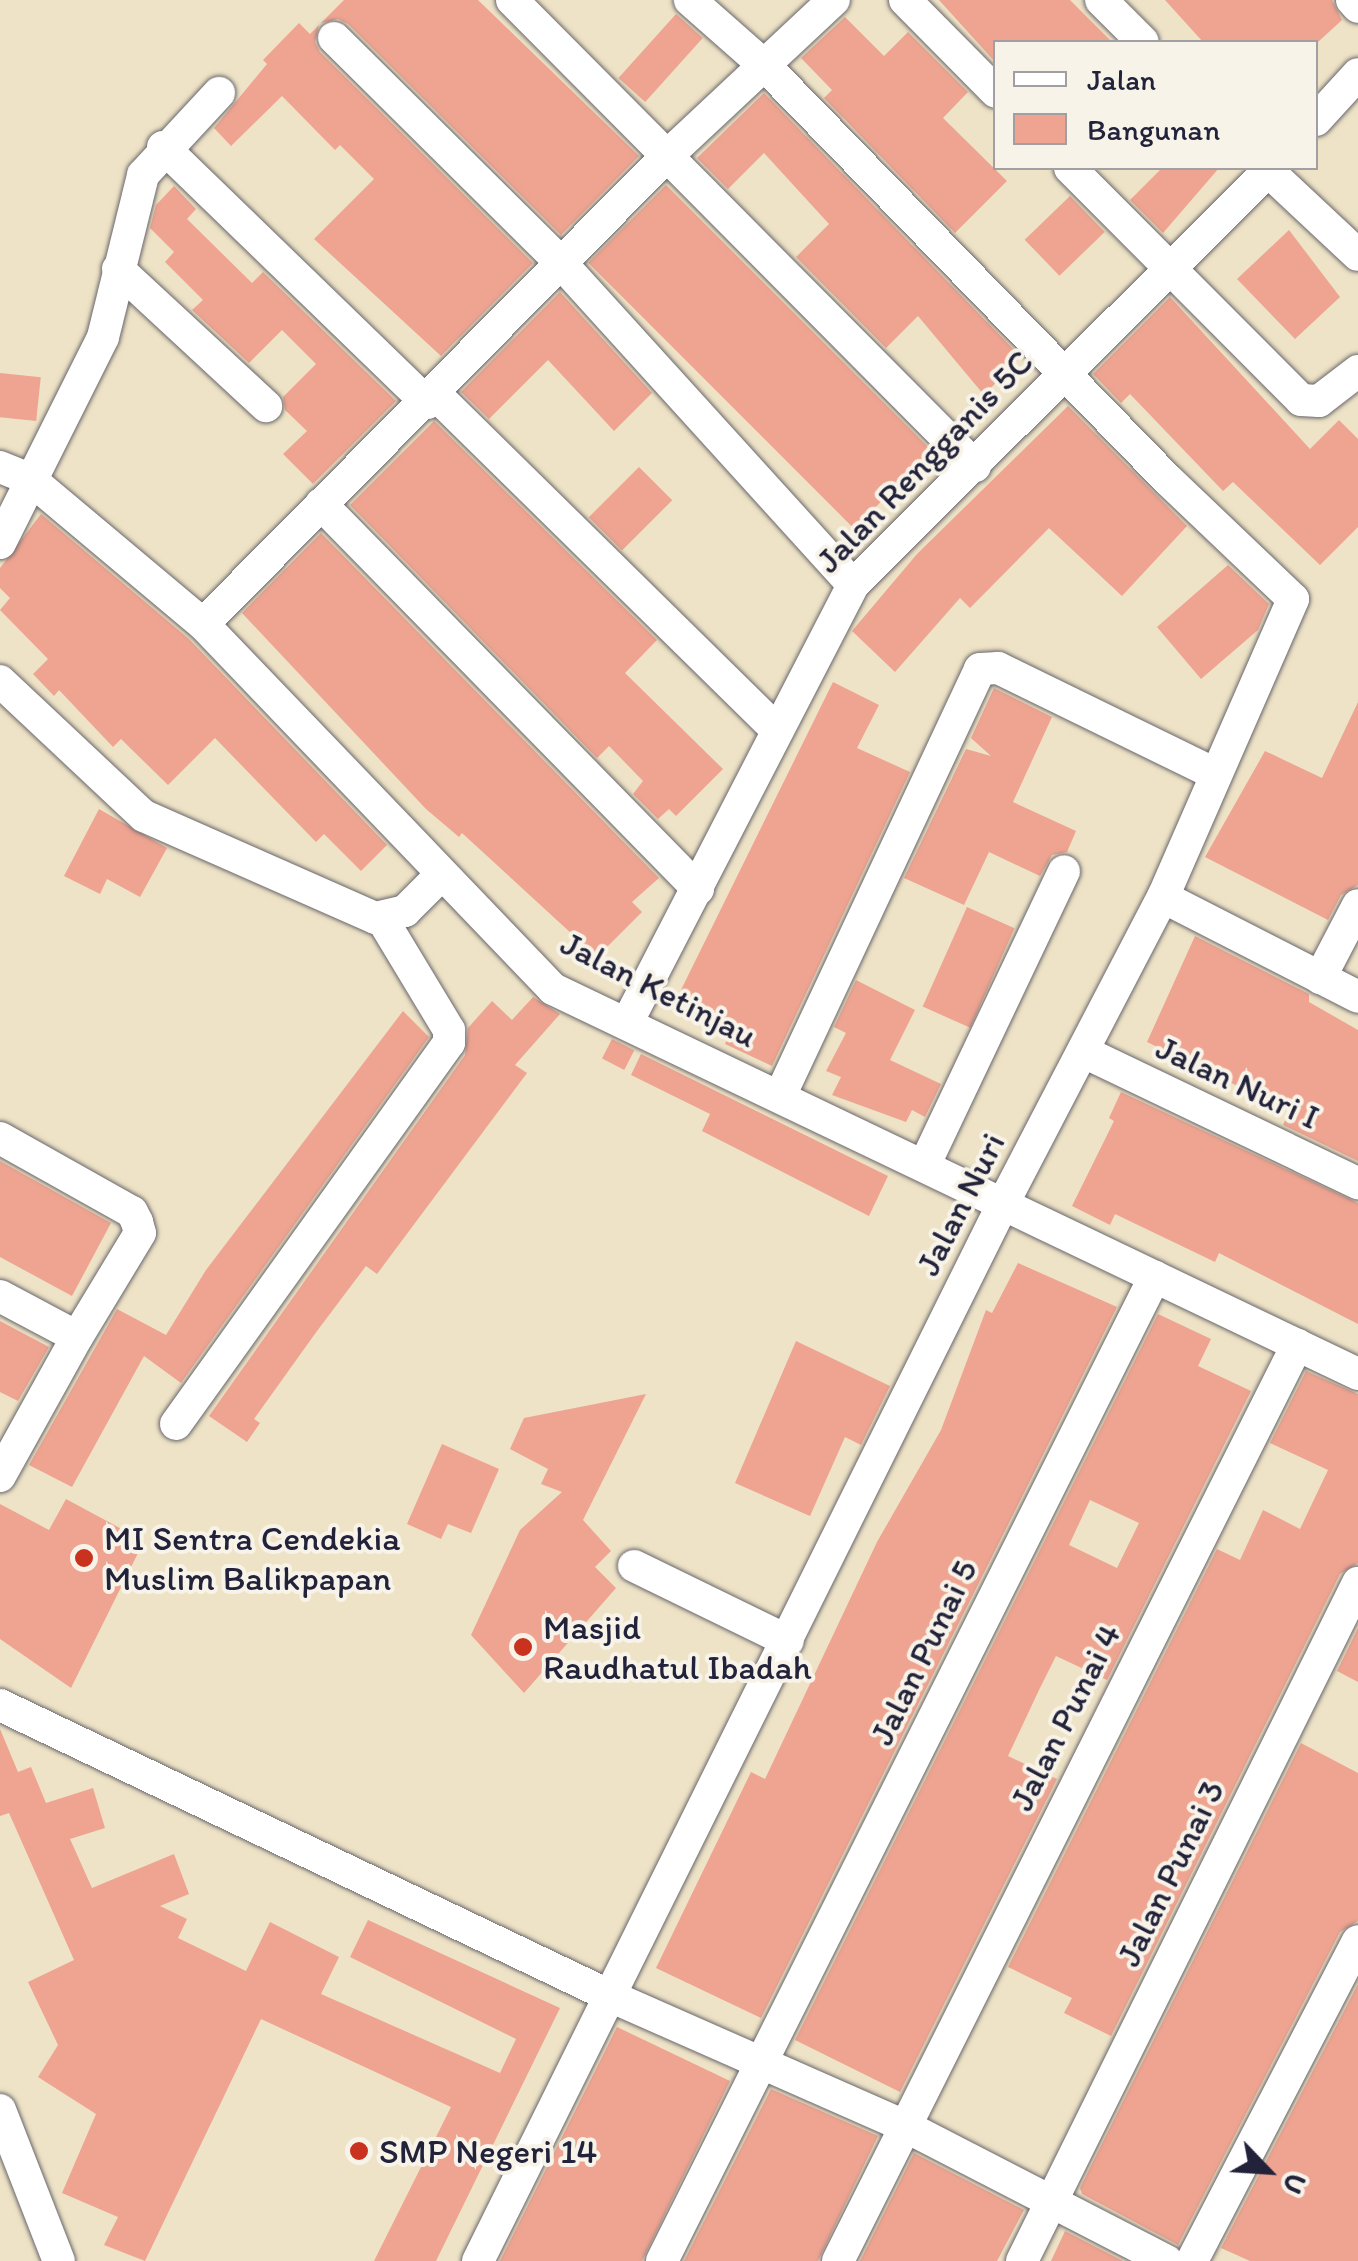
<!DOCTYPE html>
<style>
body{margin:0}
#map{position:relative;width:1358px;height:2261px;overflow:hidden;background:#eee3c6;font-family:Itim,sans-serif}
div>[style]{position:absolute}
[style*='--x']{left:calc(var(--x)*1px);top:calc(var(--y)*1px);width:calc(var(--w)*1px);rotate:calc(var(--a)*1deg)}
.building>*{inset:0;background:#eea491;transform-origin:0 0}
.roads{filter:drop-shadow(0 0 2px #69666c) drop-shadow(0 0 2px #69666c)}
.minor>*{height:32px;margin:-16px;padding:0 16px;transform-origin:16px;border-radius:16px;background:#fff}
.dots>*{width:28px;height:28px;translate:-50% -50%;box-sizing:border-box;border:5px solid #f7f3e8;border-radius:50%}
span{translate:-50% -50%;white-space:nowrap;text-align:center;line-height:1.15;-webkit-text-stroke:8px #f7f3e8;paint-order:stroke}
.street-label{font-size:35px;color:#22223b}
.poi-label{font-size:35px;color:#22223b}
.left{translate:0 -50%;text-align:left}
.legend{position:absolute;left:993px;top:40px;width:325px;height:130px;box-sizing:border-box;background:#f7f3e8;border:2px solid #a29fa3;margin:0;padding:12px 18px;list-style:none;font-size:30px;color:#22223b}
.legend li{display:flex;align-items:center;gap:20px;height:50px}
.legend b{width:50px;border:2px solid #a29fa3}
.north{position:absolute;left:1218px;top:2121px;width:100px;height:100px;-webkit-text-stroke:8px #f7f3e8;paint-order:stroke;rotate:115deg;font-size:28px;font-weight:700;line-height:40px;text-align:center;color:#22223b}
.north::after{content:'';display:block;margin:auto;width:35px;height:45px;background:#22223b;clip-path:polygon(50% 0,100% 100%,50% 72%,0 100%)}
</style>
<div id="map">
<div class="building">
<i style="clip-path:polygon(344px 0,478px 0,639px 156px,561px 235px,348px 24px,338px 19px,321px 23px)"></i>
<i style="clip-path:polygon(939px 0,1070px 0,1112px 42px,996px 42px,996px 63px)"></i>
<i style="clip-path:polygon(1165px 0,1332px 0,1342px 20px,1318px 42px,1203px 42px)"></i>
<i style="left:676px;top:14px;width:36px;height:86px;rotate:42deg"></i>
<i style="clip-path:polygon(845px 17px,884px 56px,908px 32px,968px 92px,943px 118px,1007px 181px,955px 233px,824px 98px,832px 90px,801px 58px)"></i>
<i style="clip-path:polygon(299px 23px,310px 34px,319px 25px,315px 42px,320px 52px,533px 263px,441px 356px,314px 239px,374px 179px,340px 145px,335px 150px,282px 96px,231px 146px,214px 128px,267px 64px,263px 60px)"></i>
<i style="clip-path:polygon(764px 93px,1021px 357px,984px 395px,918px 316px,886px 348px,796px 257px,829px 224px,764px 153px,728px 189px,697px 158px)"></i>
<i style="clip-path:polygon(1162px 168px,1219px 168px,1163px 233px,1130px 200px)"></i>
<i style="left:666px;top:185px;width:376px;height:110px;rotate:45deg"></i>
<i style="clip-path:polygon(174px 186px,196px 209px,187px 219px,252px 283px,263px 272px,396px 401px,313px 484px,283px 454px,307px 431px,285px 410px,283px 397px,316px 364px,282px 330px,249px 363px,192px 310px,203px 300px,165px 262px,174px 252px,150px 228px,156px 205px)"></i>
<i style="left:1070px;top:196px;width:50px;height:63px;rotate:46deg"></i>
<i style="clip-path:polygon(1289px 230px,1340px 297px,1295px 339px,1237px 279px)"></i>
<i style="clip-path:polygon(560px 292px,652px 393px,614px 431px,548px 360px,489px 419px,461px 392px)"></i>
<i style="clip-path:polygon(1170px 297px,1310px 449px,1339px 420px,1358px 439px,1358px 527px,1320px 565px,1233px 482px,1223px 491px,1130px 394px,1121px 403px,1093px 374px)"></i>
<i style="left:0;top:373px;width:41px;height:44px;rotate:6deg"></i>
<i style="clip-path:polygon(1068px 406px,1187px 526px,1122px 596px,1049px 528px,970px 608px,960px 598px,895px 672px,852px 631px,917px 554px)"></i>
<i style="clip-path:polygon(434px 421px,657px 640px,625px 673px,723px 769px,676px 816px,669px 809px,658px 819px,633px 794px,643px 781px,609px 746px,597px 758px,350px 505px)"></i>
<i style="left:639px;top:467px;width:47px;height:71px;rotate:45deg"></i>
<i style="clip-path:polygon(41px 514px,189px 639px,387px 845px,361px 871px,324px 834px,316px 842px,215px 738px,168px 785px,121px 739px,113px 747px,59px 690px,54px 696px,33px 674px,48px 659px,0 610px,10px 598px,0 588px,0 568px)"></i>
<i style="clip-path:polygon(321px 533px,659px 878px,632px 902px,642px 912px,597px 957px,462px 833px,459px 837px,426px 809px,242px 613px)"></i>
<i style="clip-path:polygon(1228px 565px,1269px 604px,1258px 630px,1201px 679px,1157px 627px)"></i>
<i style="clip-path:polygon(833px 682px,879px 705px,857px 748px,910px 772px,772px 1066px,725px 1044px,732px 1028px,676px 1000px)"></i>
<i style="clip-path:polygon(994px 688px,1052px 717px,1013px 802px,1076px 831px,1067px 852px,1052px 855px,1040px 876px,989px 852px,964px 905px,904px 878px,966px 749px,991px 756px,971px 738px)"></i>
<i style="clip-path:polygon(1358px 702px,1358px 885px,1341px 895px,1328px 920px,1205px 857px,1265px 751px,1322px 778px)"></i>
<i style="clip-path:polygon(99px 809px,167px 848px,140px 897px,107px 879px,100px 894px,64px 876px)"></i>
<i style="left:967px;top:907px;width:52px;height:109px;rotate:24deg"></i>
<i style="clip-path:polygon(1195px 936px,1309px 994px,1309px 1002px,1358px 1030px,1358px 1161px,1283px 1125px,1289px 1111px,1147px 1042px)"></i>
<i style="clip-path:polygon(856px 980px,915px 1010px,890px 1060px,941px 1084px,925px 1117px,912px 1110px,906px 1122px,832px 1095px,841px 1077px,826px 1071px,846px 1033px,834px 1027px)"></i>
<i style="clip-path:polygon(533px 997px,560px 1014px,515px 1065px,527px 1073px,377px 1274px,366px 1266px,317px 1331px,254px 1419px,260px 1423px,247px 1442px,209px 1416px,465px 1055px,468px 1028px,492px 1001px,512px 1020px)"></i>
<i style="clip-path:polygon(403px 1011px,429px 1037px,181px 1383px,144px 1356px,72px 1487px,29px 1465px,117px 1309px,166px 1335px,206px 1270px)"></i>
<i style="left:612px;top:1039px;width:25px;height:22px;rotate:27deg"></i>
<i style="clip-path:polygon(641px 1054px,888px 1176px,869px 1216px,702px 1131px,710px 1114px,631px 1075px)"></i>
<i style="clip-path:polygon(1121px 1092px,1358px 1203px,1358px 1324px,1219px 1253px,1215px 1262px,1115px 1214px,1110px 1225px,1072px 1206px,1114px 1121px,1109px 1118px)"></i>
<i style="clip-path:polygon(0 1161px,111px 1223px,72px 1296px,0 1257px)"></i>
<i style="clip-path:polygon(1018px 1263px,1117px 1307px,761px 2018px,656px 1968px,751px 1772px,765px 1779px,877px 1542px,941px 1430px,986px 1310px,992px 1313px)"></i>
<i style="clip-path:polygon(evenodd,1158px 1314px,1211px 1339px,1198px 1366px,1251px 1391px,1107px 1680px,1056px 1656px,1039px 1690px,1008px 1756px,1057px 1779px,900px 2092px,795px 2040px,1158px 1314px,1090px 1500px,1139px 1523px,1117px 1568px,1069px 1545px,1090px 1500px)"></i>
<i style="clip-path:polygon(0 1321px,49px 1347px,18px 1401px,0 1392px)"></i>
<i style="clip-path:polygon(796px 1341px,890px 1386px,861px 1445px,845px 1437px,810px 1516px,735px 1483px)"></i>
<i style="clip-path:polygon(1306px 1371px,1358px 1394px,1358px 1563px,1340px 1574px,1111px 2036px,1064px 2013px,1072px 1998px,1008px 1967px,1217px 1549px,1240px 1560px,1263px 1510px,1300px 1529px,1328px 1470px,1270px 1443px)"></i>
<i style="clip-path:polygon(646px 1394px,583px 1520px,611px 1551px,595px 1567px,616px 1588px,524px 1693px,471px 1635px,520px 1530px,562px 1492px,541px 1484px,548px 1469px,510px 1449px,524px 1418px)"></i>
<i style="clip-path:polygon(442px 1444px,499px 1469px,471px 1533px,448px 1524px,441px 1539px,407px 1524px)"></i>
<i style="clip-path:polygon(66px 1499px,144px 1541px,71px 1688px,0 1639px,0 1504px,49px 1530px)"></i>
<i style="clip-path:polygon(1358px 1628px,1358px 1682px,1337px 1671px)"></i>
<i style="clip-path:polygon(0 1729px,18px 1772px,31px 1767px,46px 1803px,93px 1788px,105px 1828px,70px 1839px,92px 1888px,174px 1854px,189px 1894px,160px 1906px,187px 1919px,178px 1938px,246px 1971px,270px 1922px,339px 1957px,321px 1994px,500px 2073px,516px 2039px,350px 1957px,368px 1920px,560px 2008px,436px 2261px,374px 2261px,451px 2107px,261px 2019px,145px 2261px,104px 2245px,118px 2217px,62px 2193px,96px 2114px,38px 2077px,58px 2045px,28px 1982px,74px 1960px,9px 1813px,0 1816px)"></i>
<i style="clip-path:polygon(1301px 1743px,1358px 1773px,1358px 1921px,1340px 1932px,1178px 2245px,1082px 2194px,1080px 2188px)"></i>
<i style="clip-path:polygon(1358px 1984px,1358px 2261px,1250px 2261px,1221px 2248px)"></i>
<i style="clip-path:polygon(617px 2027px,730px 2081px,642px 2261px,500px 2261px)"></i>
<i style="clip-path:polygon(771px 2089px,878px 2136px,818px 2261px,684px 2261px)"></i>
<i style="clip-path:polygon(914px 2153px,1024px 2210px,997px 2261px,860px 2261px)"></i>
<i style="clip-path:polygon(1065px 2231px,1123px 2261px,1051px 2261px)"></i>
</div>
<div class="roads">
<div class="minor">
<i style="--x:512;--y:0;--w:657;--a:45.19"></i>
<i style="--x:905;--y:0;--w:129;--a:45.3"></i>
<i style="--x:1101;--y:0;--w:59;--a:45"></i>
<i style="--x:1352;--y:0;--w:9;--a:49"></i>
<i style="--x:334;--y:38;--w:321;--a:44.7"></i>
<i style="--x:562;--y:264;--w:433;--a:47.8"></i>
<i style="--x:1316;--y:120;--w:62;--a:-47.6"></i>
<i style="--x:163;--y:147;--w:368;--a:44.1"></i>
<i style="--x:1070;--y:168;--w:327;--a:45.1"></i>
<i style="--x:1301;--y:400;--w:18;--a:3"></i>
<i style="--x:1319;--y:401;--w:49;--a:-37.6"></i>
<i style="--x:1265;--y:168;--w:127;--a:43.1"></i>
<i style="--x:118;--y:269;--w:202;--a:42.8"></i>
<i style="--x:436;--y:395;--w:477;--a:44.5"></i>
<i style="--x:0;--y:467;--w:32;--a:22"></i>
<i style="--x:30;--y:479;--w:226;--a:40"></i>
<i style="--x:203;--y:624;--w:506;--a:46.2"></i>
<i style="--x:553;--y:989;--w:892;--a:25.56"></i>
<i style="--x:321;--y:504;--w:539;--a:45.6"></i>
<i style="--x:0;--y:543;--w:230;--a:-63.4"></i>
<i style="--x:103;--y:337;--w:167;--a:-76.1"></i>
<i style="--x:143;--y:175;--w:112;--a:-47.2"></i>
<i style="--x:203;--y:624;--w:658;--a:-45.25"></i>
<i style="--x:666;--y:157;--w:230;--a:-43.1"></i>
<i style="--x:0;--y:681;--w:197;--a:43.2"></i>
<i style="--x:144;--y:816;--w:253;--a:23.8"></i>
<i style="--x:375;--y:918;--w:31;--a:-13"></i>
<i style="--x:405;--y:911;--w:49;--a:-45"></i>
<i style="--x:1163;--y:897;--w:219;--a:27.1"></i>
<i style="--x:1320;--y:978;--w:82;--a:-62.5"></i>
<i style="--x:627;--y:1023;--w:493;--a:-62.7"></i>
<i style="--x:853;--y:585;--w:590;--a:-44.93"></i>
<i style="--x:1084;--y:1052;--w:304;--a:25.6"></i>
<i style="--x:781;--y:1094;--w:469;--a:-64.9"></i>
<i style="--x:980;--y:669;--w:18;--a:-3"></i>
<i style="--x:998;--y:668;--w:242;--a:26"></i>
<i style="--x:0;--y:1138;--w:151;--a:29.3"></i>
<i style="--x:132;--y:1212;--w:11;--a:63"></i>
<i style="--x:137;--y:1222;--w:11;--a:75"></i>
<i style="--x:140;--y:1233;--w:122;--a:121.2"></i>
<i style="--x:925;--y:1164;--w:324;--a:-64.6"></i>
<i style="--x:0;--y:1296;--w:87;--a:28"></i>
<i style="--x:77;--y:1337;--w:159;--a:119"></i>
<i style="--x:176;--y:1424;--w:469;--a:-54.4"></i>
<i style="--x:449;--y:1043;--w:13;--a:-90"></i>
<i style="--x:449;--y:1030;--w:130;--a:-121.1"></i>
<i style="--x:634;--y:1566;--w:171;--a:26"></i>
<i style="--x:0;--y:1705;--w:676;--a:25.5"></i>
<i style="--x:610;--y:1996;--w:320;--a:23.8"></i>
<i style="--x:903;--y:2125;--w:297;--a:27.3"></i>
<i style="--x:0;--y:2110;--w:162;--a:68.7"></i>
<i style="--x:478;--y:2261;--w:1182;--a:-63.59"></i>
<i style="--x:1004;--y:1202;--w:344;--a:-62.5"></i>
<i style="--x:1163;--y:897;--w:325;--a:-66.4"></i>
<i style="--x:1293;--y:599;--w:173;--a:-136.4"></i>
<i style="--x:1168;--y:480;--w:575;--a:-134.22"></i>
<i style="--x:767;--y:68;--w:103;--a:-138.6"></i>
<i style="--x:662;--y:2261;--w:1101;--a:-63.41"></i>
<i style="--x:838;--y:2261;--w:1025;--a:-63.38"></i>
<i style="--x:1022;--y:2261;--w:757;--a:-63.64"></i>
<i style="--x:1192;--y:2261;--w:360;--a:-62.6"></i>
</div>
</div>
<div class="dots">
<i style="left:84px;top:1558px;background:#c8321e"></i>
<i style="left:523px;top:1647px;background:#c8321e"></i>
<i style="left:359px;top:2151px;background:#c8321e"></i>
</div>
<div class="street-label">
<span style="left:924px;top:461px;rotate:-46deg">Jalan Rengganis 5C</span>
<span style="left:659px;top:989px;rotate:27deg">Jalan Ketinjau</span>
<span style="left:1238px;top:1082px;rotate:25deg">Jalan Nuri I</span>
<span style="left:960px;top:1204px;rotate:-63deg">Jalan Nuri</span>
<span style="left:923px;top:1652px;rotate:-64deg">Jalan Punai 5</span>
<span style="left:1065px;top:1717px;rotate:-63deg">Jalan Punai 4</span>
<span style="left:1170px;top:1873px;rotate:-64deg">Jalan Punai 3</span>
</div>
<div class="poi-label">
<span class="left" style="left:104px;top:1558px">MI Sentra Cendekia<br>Muslim Balikpapan</span>
<span class="left" style="left:543px;top:1647px">Masjid<br>Raudhatul Ibadah</span>
<span class="left" style="left:379px;top:2151px">SMP Negeri 14</span>
</div>
<ul class="legend">
<li><b style="height:12px;background:#fff"></b>Jalan</li>
<li><b style="height:28px;background:#eea491"></b>Bangunan</li>
</ul>
<div class="north">U</div>
</div>
